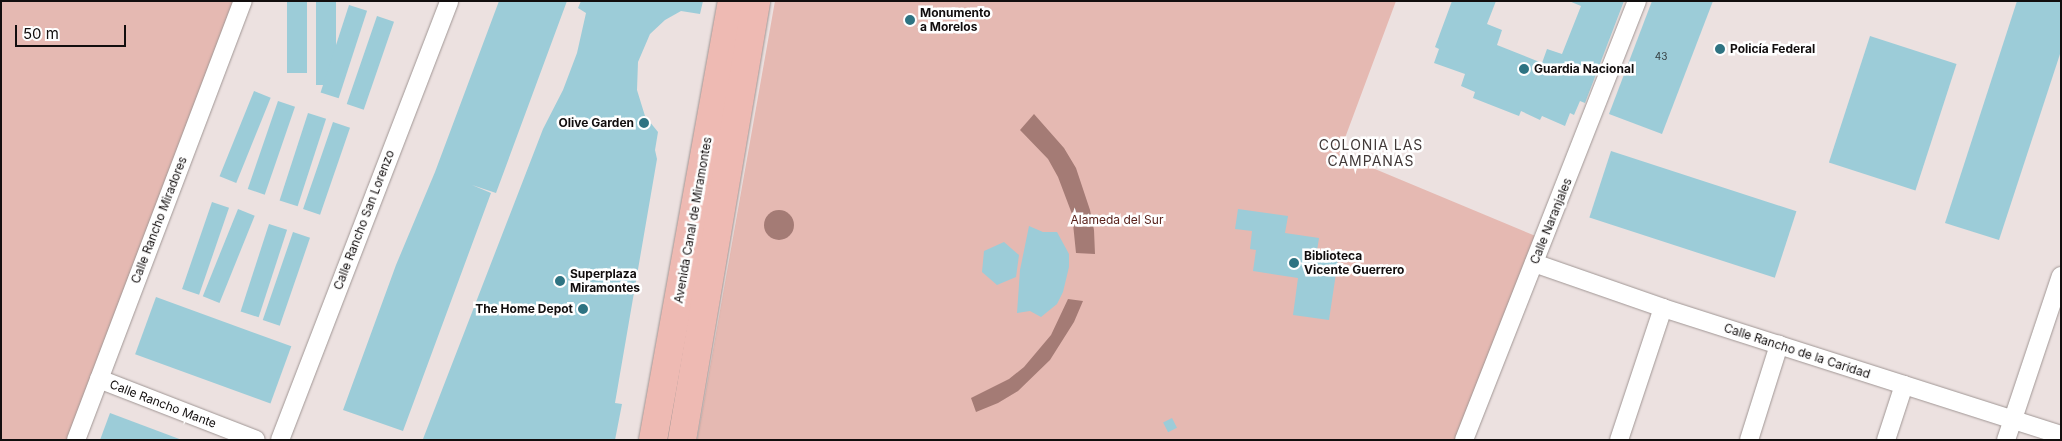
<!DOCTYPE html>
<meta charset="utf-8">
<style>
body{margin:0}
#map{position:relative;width:2062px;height:441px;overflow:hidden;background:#ece1e0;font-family:Inter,sans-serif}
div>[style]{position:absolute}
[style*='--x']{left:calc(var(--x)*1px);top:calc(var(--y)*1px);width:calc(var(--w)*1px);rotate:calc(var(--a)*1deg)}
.green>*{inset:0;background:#e5b9b2}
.water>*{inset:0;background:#a47b75}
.round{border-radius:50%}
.building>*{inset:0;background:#9cccd8;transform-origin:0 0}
.roads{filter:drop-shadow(0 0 1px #a09694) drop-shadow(0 0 1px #a09694)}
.minor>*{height:18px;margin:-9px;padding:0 9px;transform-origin:9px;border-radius:9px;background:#fff}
.primary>*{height:28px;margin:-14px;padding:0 14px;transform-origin:14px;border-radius:14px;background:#eebab3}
.dots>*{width:14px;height:14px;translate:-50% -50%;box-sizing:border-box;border:2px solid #fff;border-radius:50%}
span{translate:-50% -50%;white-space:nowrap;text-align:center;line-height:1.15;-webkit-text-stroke:5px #fff;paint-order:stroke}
.number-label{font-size:10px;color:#343e40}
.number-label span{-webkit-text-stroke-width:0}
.poi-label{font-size:12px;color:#120e0e;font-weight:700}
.left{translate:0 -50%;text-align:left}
.right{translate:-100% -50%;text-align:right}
.street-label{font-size:12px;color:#120e0e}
.park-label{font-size:12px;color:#59221c}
.neighbourhood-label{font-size:14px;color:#413938;letter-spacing:1px}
.frame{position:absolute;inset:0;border:2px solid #120e0e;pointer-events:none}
.scale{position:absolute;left:15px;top:25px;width:111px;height:22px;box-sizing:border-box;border:2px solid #120e0e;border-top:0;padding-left:6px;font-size:15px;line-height:18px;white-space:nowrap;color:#120e0e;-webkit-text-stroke:4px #fff;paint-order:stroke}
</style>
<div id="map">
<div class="green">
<i style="clip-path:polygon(1px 1px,233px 1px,72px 440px,1px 440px)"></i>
<i style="clip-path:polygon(775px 1px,1396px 1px,1339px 154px,1538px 237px,1456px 440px,697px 440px)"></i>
</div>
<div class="water">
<i style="clip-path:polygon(1034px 114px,1064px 148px,1076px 168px,1090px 210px,1094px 230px,1095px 254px,1076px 253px,1072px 214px,1058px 177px,1048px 159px,1020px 130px)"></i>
<i class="round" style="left:764px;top:210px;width:30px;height:30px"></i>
<i style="clip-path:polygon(1068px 299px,1083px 301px,1074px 322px,1050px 360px,1018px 391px,998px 403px,976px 412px,971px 398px,1009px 379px,1024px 367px,1051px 335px)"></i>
</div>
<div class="building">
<i style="left:287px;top:1px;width:20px;height:72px"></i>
<i style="left:316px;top:1px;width:20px;height:84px"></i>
<i style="clip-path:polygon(499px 1px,567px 1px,496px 193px,472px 185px,491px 193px,403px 431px,343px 410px,396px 265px,435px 172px)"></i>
<i style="clip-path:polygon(581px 1px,703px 1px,700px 14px,681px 11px,665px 20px,650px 34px,638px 62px,637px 90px,645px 116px,658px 132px,655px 150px,657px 159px,615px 403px,622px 404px,615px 440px,423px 439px,543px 129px,563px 90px,577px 53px,586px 13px,578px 8px)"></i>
<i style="clip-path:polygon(1452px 1px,1496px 1px,1487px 24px,1502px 30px,1497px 45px,1542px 63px,1547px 49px,1562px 54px,1581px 6px,1569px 1px,1624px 1px,1585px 103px,1580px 101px,1574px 115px,1570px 113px,1565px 126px,1542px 116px,1540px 120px,1521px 111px,1519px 116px,1473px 98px,1475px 92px,1461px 86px,1465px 74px,1434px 63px,1439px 49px,1435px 47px)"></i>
<i style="clip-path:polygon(1652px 1px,1713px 1px,1662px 134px,1609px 114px)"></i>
<i style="clip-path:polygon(2017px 1px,2061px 1px,2061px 51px,1999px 240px,1945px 223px)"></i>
<i style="left:349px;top:5px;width:19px;height:92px;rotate:18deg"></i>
<i style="left:377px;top:16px;width:18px;height:93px;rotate:19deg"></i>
<i style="left:1870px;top:36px;width:91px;height:133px;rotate:18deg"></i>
<i style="left:254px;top:91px;width:18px;height:92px;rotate:22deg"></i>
<i style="left:278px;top:101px;width:18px;height:93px;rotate:19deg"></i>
<i style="left:308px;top:113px;width:19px;height:92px;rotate:18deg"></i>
<i style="left:333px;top:122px;width:18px;height:92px;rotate:19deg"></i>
<i style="left:1611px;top:151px;width:195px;height:70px;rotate:18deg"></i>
<i style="left:212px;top:202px;width:18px;height:92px;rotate:19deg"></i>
<i style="left:238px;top:209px;width:18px;height:94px;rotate:22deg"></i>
<i style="clip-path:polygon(1238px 209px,1288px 216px,1285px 233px,1319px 238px,1316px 257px,1338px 260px,1329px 320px,1293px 315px,1298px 278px,1253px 271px,1256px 250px,1250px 249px,1252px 231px,1235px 229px)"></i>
<i style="left:269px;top:224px;width:19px;height:92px;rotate:18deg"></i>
<i style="clip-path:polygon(1029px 226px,1043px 232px,1057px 232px,1069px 254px,1069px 267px,1063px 292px,1057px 304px,1041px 317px,1030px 311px,1017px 313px,1020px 270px)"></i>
<i style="left:293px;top:232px;width:18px;height:93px;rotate:19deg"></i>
<i style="clip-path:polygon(1004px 242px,1019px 255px,1016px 277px,997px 285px,982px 272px,984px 251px)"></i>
<i style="left:156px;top:297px;width:144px;height:61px;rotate:20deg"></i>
<i style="clip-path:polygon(110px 413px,182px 440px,100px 440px)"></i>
<i style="left:1172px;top:418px;width:11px;height:10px;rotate:63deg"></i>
</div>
<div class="roads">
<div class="minor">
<i style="--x:1534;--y:263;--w:137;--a:19.2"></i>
<i style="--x:1663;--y:308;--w:418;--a:17.7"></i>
<i style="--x:99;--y:379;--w:168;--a:21.2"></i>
<i style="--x:76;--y:440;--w:470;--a:-69.2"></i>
<i style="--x:280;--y:440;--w:470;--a:-68.9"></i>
<i style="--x:1464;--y:440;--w:472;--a:-68.5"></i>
<i style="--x:1619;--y:440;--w:139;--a:-71.6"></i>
<i style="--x:1749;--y:440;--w:100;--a:-72.5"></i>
<i style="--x:1886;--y:440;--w:58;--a:-71.9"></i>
<i style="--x:2006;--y:440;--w:173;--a:-71.5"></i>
</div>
<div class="primary">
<i style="--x:653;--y:440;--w:446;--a:-79.8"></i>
<i style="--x:682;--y:440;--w:445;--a:-80.4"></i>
</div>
</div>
<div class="dots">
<i style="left:910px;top:20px;background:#2e7382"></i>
<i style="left:1720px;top:49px;background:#2e7382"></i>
<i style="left:1524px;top:69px;background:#2e7382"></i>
<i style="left:644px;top:123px;background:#2e7382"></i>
<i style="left:1294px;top:263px;background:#2e7382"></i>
<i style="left:560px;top:281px;background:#2e7382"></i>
<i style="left:583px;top:309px;background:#2e7382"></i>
</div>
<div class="number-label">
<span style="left:1661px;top:57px">43</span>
</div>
<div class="poi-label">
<span class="left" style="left:920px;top:20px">Monumento<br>a Morelos</span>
<span class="left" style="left:1730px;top:49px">Policía Federal</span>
<span class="left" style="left:1534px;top:69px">Guardia Nacional</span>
<span class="right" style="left:634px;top:123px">Olive Garden</span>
<span class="left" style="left:1304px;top:263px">Biblioteca<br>Vicente Guerrero</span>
<span class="left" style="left:570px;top:281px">Superplaza<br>Miramontes</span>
<span class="right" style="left:573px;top:309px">The Home Depot</span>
</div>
<div class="street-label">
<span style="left:159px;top:220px;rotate:-69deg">Calle Rancho Miradores</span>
<span style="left:364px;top:220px;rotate:-69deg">Calle Rancho San Lorenzo</span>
<span style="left:693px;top:220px;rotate:-80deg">Avenida Canal de Miramontes</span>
<span style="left:1551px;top:221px;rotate:-68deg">Calle Naranjales</span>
<span style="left:1797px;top:351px;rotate:18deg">Calle Rancho de la Caridad</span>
<span style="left:163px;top:404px;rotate:21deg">Calle Rancho Mante</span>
</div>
<div class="park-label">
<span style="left:1117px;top:220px">Alameda del Sur</span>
</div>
<div class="neighbourhood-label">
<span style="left:1371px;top:153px">COLONIA LAS<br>CAMPANAS</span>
</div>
<div class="frame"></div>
<div class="scale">50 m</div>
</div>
